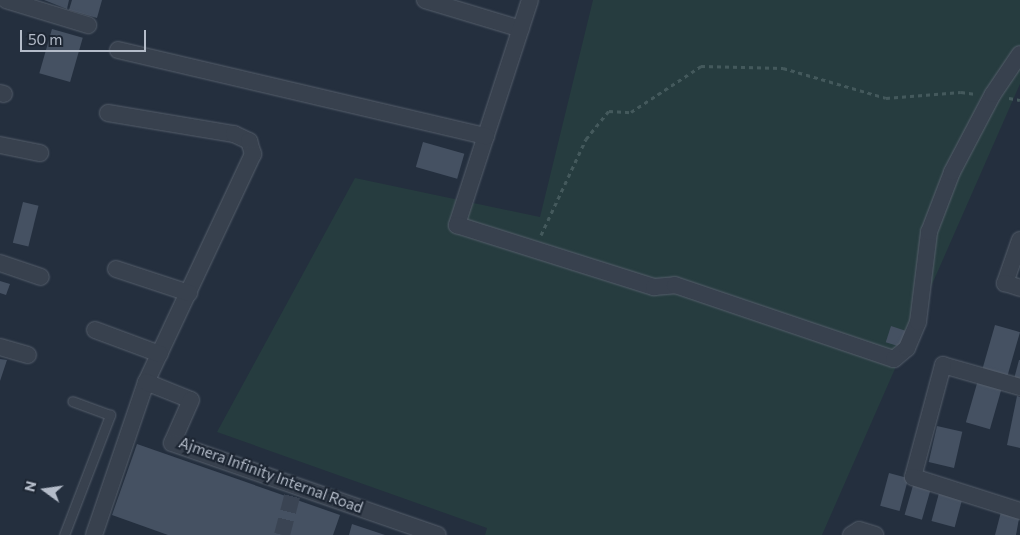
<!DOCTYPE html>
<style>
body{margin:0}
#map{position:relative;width:1020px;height:535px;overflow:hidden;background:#242f3e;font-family:Commissioner,sans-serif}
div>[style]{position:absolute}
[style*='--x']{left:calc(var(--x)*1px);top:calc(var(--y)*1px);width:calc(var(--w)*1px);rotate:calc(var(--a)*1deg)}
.green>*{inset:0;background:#263c3f}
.building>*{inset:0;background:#455162;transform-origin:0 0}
.minor-tunnel>*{height:16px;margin-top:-8px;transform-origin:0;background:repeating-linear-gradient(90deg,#3a4453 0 16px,transparent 0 24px)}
.path>*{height:3px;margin-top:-1.5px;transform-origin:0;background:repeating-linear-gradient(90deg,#44595c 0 4px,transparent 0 8px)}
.roads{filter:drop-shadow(0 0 1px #565f6c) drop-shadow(0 0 1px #565f6c)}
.service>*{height:9px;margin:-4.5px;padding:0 4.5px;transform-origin:4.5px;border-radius:4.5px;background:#38414e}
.minor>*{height:16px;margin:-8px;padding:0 8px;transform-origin:8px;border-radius:8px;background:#38414e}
span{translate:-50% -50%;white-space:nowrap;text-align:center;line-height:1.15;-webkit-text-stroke:4.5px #1d2633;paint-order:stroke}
.street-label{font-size:15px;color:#b4bcc9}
.north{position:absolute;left:20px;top:465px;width:50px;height:50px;-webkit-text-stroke:4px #1d2633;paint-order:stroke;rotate:284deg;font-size:14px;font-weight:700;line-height:20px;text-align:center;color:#b4bcc9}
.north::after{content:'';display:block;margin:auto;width:18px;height:22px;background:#b4bcc9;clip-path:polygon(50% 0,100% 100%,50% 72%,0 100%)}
.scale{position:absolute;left:20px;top:30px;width:126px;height:22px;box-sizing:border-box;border:2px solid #b4bcc9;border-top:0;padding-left:6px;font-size:15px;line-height:18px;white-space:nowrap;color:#b4bcc9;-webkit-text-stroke:4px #1d2633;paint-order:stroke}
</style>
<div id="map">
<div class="green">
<i style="clip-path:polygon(593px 0,1020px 0,1020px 84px,822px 535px,485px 535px,487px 528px,217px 432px,355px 178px,540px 217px)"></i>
</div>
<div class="building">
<i style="clip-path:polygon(44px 0,69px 0,67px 9px)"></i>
<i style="clip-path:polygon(72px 0,102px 0,97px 18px,69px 10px)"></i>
<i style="left:52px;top:29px;width:32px;height:46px;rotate:16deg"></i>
<i style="left:423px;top:142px;width:43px;height:26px;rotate:16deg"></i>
<i style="left:23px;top:202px;width:16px;height:42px;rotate:14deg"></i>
<i style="clip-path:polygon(0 281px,10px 284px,6px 295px,0 293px)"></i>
<i style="left:995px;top:325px;width:26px;height:48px;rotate:16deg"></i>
<i style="left:891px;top:326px;width:16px;height:17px;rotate:18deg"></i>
<i style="clip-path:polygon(0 359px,7px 360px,0 381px)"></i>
<i style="clip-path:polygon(1019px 360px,1020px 360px,1020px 380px,1014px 379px)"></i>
<i style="left:978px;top:380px;width:25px;height:44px;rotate:16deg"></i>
<i style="clip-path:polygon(1017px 396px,1020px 397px,1020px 448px,1007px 445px)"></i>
<i style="left:937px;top:426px;width:26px;height:37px;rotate:13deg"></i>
<i style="clip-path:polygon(137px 444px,340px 515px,333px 535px,168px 535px,112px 515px)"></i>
<i style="left:889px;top:473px;width:20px;height:34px;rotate:15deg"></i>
<i style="left:914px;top:482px;width:18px;height:34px;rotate:16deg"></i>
<i style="left:939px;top:493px;width:24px;height:29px;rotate:15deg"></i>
<i style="clip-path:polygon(1002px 508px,1020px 513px,1016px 535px,995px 535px)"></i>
<i style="clip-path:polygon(352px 524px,385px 535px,349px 535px)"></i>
</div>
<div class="minor-tunnel">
<i style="--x:282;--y:535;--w:52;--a:-75.4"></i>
</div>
<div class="path">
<i style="--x:1009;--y:98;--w:11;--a:10"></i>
<i style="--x:541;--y:235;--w:106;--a:-64.9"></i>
<i style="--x:586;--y:139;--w:36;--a:-51"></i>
<i style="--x:609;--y:111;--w:22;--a:3"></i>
<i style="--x:631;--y:112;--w:84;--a:-33.3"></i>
<i style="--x:701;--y:66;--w:82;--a:1.4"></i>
<i style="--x:783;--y:68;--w:107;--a:16.2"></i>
<i style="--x:886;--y:98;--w:75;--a:-4.6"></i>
<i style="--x:961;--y:92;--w:15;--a:8"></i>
</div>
<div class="roads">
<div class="service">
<i style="--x:64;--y:535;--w:129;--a:-69"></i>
<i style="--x:110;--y:415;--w:40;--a:-159.8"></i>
</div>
<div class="minor">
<i style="--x:6;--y:0;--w:86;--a:17"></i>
<i style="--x:425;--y:0;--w:100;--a:16.8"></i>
<i style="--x:530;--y:0;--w:237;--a:108"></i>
<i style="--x:457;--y:225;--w:207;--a:17.5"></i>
<i style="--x:654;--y:287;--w:21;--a:-5"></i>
<i style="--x:675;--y:285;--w:231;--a:18.7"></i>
<i style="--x:894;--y:359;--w:17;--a:-40"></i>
<i style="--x:907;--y:348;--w:28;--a:-67"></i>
<i style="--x:918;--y:322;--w:91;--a:-83"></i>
<i style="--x:929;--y:232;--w:64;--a:-69"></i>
<i style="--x:952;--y:172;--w:88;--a:-62.3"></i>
<i style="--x:993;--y:94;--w:48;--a:-56"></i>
<i style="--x:118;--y:50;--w:378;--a:13.2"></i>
<i style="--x:0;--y:93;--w:4;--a:14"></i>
<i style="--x:108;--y:113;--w:128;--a:9.5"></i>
<i style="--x:234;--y:134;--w:17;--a:25"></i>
<i style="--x:249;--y:141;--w:14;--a:73"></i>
<i style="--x:253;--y:154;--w:252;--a:115.1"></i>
<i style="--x:0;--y:145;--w:41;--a:11.3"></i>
<i style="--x:1020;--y:240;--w:46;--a:109.2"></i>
<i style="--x:1005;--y:283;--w:16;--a:18"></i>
<i style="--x:0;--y:263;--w:43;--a:18.9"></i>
<i style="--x:116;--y:269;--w:77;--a:18.2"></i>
<i style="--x:95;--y:330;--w:69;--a:20.3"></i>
<i style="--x:0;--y:347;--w:29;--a:16"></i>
<i style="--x:1020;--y:387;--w:80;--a:-164.1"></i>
<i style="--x:943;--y:365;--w:116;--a:105"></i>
<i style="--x:913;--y:477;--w:112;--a:17.6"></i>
<i style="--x:94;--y:535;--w:162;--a:-71.2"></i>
<i style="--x:146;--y:382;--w:48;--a:21.8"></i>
<i style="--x:191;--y:400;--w:47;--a:113.8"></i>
<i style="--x:172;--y:443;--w:281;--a:19.1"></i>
<i style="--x:851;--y:535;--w:9;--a:-32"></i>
<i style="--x:859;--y:530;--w:17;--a:17"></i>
</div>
</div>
<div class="street-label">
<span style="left:271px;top:475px;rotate:20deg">Ajmera Infinity Internal Road</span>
</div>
<div class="north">N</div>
<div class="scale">50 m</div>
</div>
